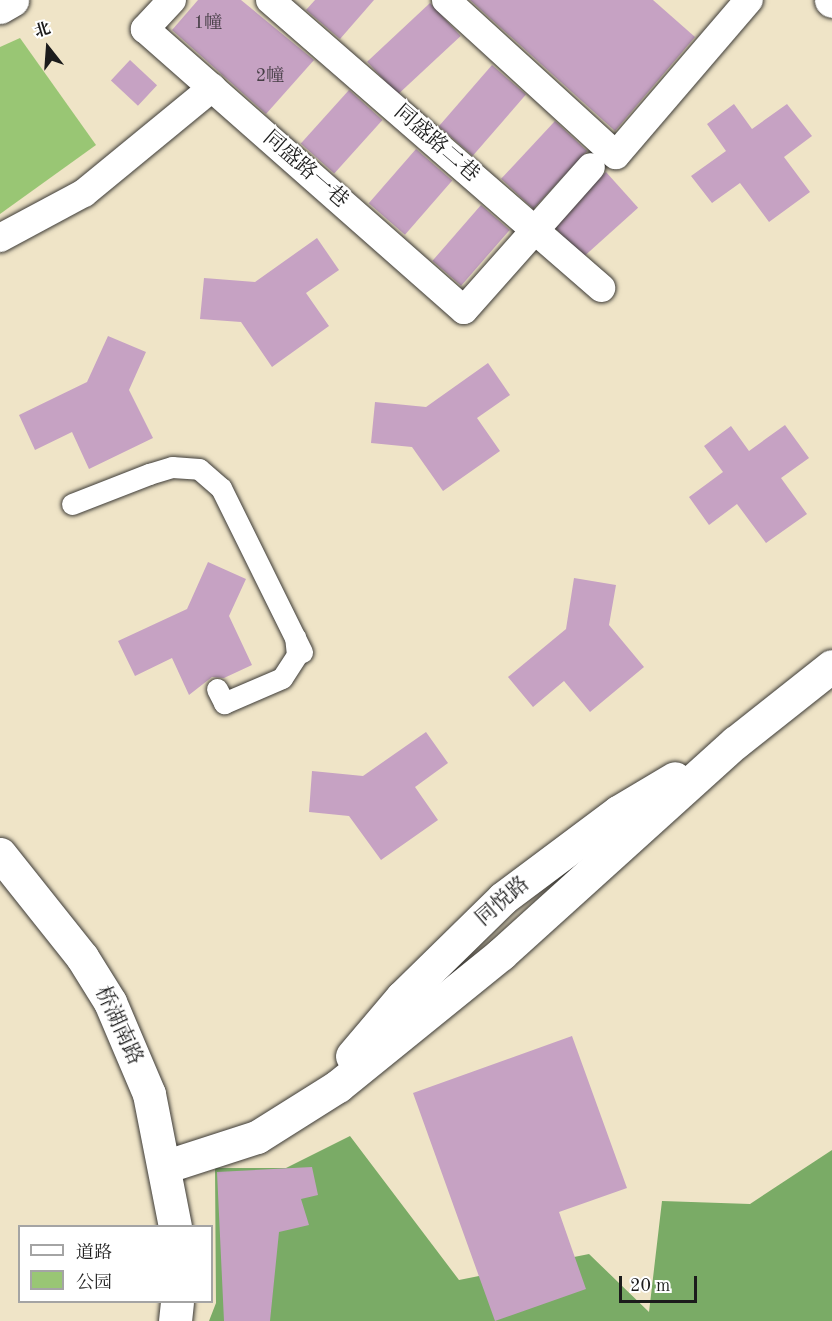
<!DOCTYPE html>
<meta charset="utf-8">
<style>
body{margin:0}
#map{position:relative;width:832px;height:1321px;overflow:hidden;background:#efe4c7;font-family:"Old Standard TT","Noto Serif SC",serif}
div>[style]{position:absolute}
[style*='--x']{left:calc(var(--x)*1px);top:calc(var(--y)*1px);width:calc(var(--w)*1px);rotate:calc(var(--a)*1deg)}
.green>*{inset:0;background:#99c674}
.forest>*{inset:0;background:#7aab66}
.building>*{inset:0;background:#c6a2c3;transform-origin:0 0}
.roads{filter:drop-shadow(0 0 2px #3c3a36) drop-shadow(0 0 2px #3c3a36)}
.pedestrian>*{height:21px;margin:-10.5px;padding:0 10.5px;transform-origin:10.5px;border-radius:10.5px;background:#fff}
.minor>*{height:28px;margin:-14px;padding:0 14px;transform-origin:14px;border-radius:14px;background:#fff}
.tertiary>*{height:33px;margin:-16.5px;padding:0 16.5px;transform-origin:16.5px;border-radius:16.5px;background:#fff}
.secondary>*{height:33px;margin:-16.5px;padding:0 16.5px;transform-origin:16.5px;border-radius:16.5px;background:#fff}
span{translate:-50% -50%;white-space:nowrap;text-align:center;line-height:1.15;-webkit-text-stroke:4.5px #fff;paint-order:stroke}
.number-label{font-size:18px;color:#463e46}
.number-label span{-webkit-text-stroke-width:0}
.street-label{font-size:21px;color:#1c1c1c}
.legend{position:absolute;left:18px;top:1225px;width:195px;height:78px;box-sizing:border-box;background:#fff;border:2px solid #a4a4a4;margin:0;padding:8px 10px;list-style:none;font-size:18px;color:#1c1c1c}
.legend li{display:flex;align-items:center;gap:12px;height:30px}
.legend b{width:30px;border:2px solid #a4a4a4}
.north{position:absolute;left:18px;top:18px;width:60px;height:60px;-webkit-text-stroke:4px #fff;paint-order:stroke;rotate:343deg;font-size:16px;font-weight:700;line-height:24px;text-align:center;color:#1c1c1c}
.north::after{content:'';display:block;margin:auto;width:21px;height:27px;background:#1c1c1c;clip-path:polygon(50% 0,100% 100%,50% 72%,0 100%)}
.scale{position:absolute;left:619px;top:1276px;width:78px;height:27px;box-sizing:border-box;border:3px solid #1c1c1c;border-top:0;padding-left:8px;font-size:18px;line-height:21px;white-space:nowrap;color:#1c1c1c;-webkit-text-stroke:4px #fff;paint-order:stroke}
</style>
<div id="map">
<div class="green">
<i style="clip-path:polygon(20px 38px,96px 145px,0 214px,0 47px)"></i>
</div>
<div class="forest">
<i style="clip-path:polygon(350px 1136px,459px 1280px,589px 1254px,649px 1312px,662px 1201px,750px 1204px,832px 1150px,832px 1321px,209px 1321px,216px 1303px,215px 1168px,286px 1168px)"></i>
</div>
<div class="building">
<i style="clip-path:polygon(198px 0,241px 0,314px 60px,266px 114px,172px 30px)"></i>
<i style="clip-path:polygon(315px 0,374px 0,340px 39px,306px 10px)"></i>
<i style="clip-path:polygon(470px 0,653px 0,695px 37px,615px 131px)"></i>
<i style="left:430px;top:3px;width:45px;height:86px;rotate:47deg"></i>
<i style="left:130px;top:60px;width:37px;height:28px;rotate:43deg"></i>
<i style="left:492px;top:65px;width:45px;height:81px;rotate:41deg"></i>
<i style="left:349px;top:90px;width:45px;height:72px;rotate:42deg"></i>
<i style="clip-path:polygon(734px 104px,752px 129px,787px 104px,812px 136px,784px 157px,810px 192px,769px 222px,740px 183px,712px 203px,691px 176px,726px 151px,707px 124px)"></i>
<i style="left:555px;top:121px;width:44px;height:79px;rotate:43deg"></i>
<i style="left:416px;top:149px;width:48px;height:72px;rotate:41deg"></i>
<i style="left:606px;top:172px;width:48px;height:75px;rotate:48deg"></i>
<i style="left:481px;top:205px;width:38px;height:74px;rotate:41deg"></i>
<i style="clip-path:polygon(317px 238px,339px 270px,306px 293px,329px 326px,272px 367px,241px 322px,200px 319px,204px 278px,255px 282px)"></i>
<i style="clip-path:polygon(108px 336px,146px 352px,129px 390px,153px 438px,89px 469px,72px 432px,35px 450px,19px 415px,87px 382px)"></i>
<i style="clip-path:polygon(488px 363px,510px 395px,477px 418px,500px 451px,443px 491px,412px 447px,371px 443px,375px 402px,426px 407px)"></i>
<i style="clip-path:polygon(785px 425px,809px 458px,781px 478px,807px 514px,766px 543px,737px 504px,709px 525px,689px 497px,723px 472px,704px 446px,731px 426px,749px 451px)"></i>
<i style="clip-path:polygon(208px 562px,246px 579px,229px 616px,252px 665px,224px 678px,212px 677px,189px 695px,172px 658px,135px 676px,118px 641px,187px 609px)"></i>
<i style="clip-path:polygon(574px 578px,616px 585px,609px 625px,644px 667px,590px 712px,564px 681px,533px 707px,508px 677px,566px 629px)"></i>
<i style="clip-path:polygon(426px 732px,448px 763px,415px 787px,438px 820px,381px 860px,349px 816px,309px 812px,312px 771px,363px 776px)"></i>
<i style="clip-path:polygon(572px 1036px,627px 1188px,559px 1212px,586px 1289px,495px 1321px,413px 1093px)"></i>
<i style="clip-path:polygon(312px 1167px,318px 1195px,301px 1199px,309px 1225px,279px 1232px,270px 1321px,224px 1321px,217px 1172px)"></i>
</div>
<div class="roads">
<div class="pedestrian">
<i style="--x:72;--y:504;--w:83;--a:-21.3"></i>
<i style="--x:149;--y:474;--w:24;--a:-17"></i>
<i style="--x:172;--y:467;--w:27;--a:4"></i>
<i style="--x:199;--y:469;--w:29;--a:41"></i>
<i style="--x:221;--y:488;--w:183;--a:63.7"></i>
<i style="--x:217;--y:689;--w:16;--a:63"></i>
<i style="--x:224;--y:703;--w:63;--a:-23.3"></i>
<i style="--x:282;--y:678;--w:27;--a:-57"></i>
<i style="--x:297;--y:655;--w:18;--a:-96"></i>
</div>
<div class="minor">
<i style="--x:172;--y:0;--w:40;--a:133"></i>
<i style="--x:145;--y:29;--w:425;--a:41.4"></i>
<i style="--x:464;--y:310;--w:191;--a:-48.4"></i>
<i style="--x:270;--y:0;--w:439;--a:41"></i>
<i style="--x:446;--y:0;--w:230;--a:42.4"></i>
<i style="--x:616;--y:155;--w:204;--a:-49.4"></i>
<i style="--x:0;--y:238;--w:95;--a:-28.2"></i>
<i style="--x:84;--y:193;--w:166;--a:-39.4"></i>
</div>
<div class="tertiary">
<i style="--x:831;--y:0;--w:1;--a:45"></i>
<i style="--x:0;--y:7;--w:14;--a:-30"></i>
<i style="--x:352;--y:1056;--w:77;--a:-49.7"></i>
<i style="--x:402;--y:997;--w:141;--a:-44.4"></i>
<i style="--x:503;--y:898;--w:144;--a:-36.8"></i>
<i style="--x:618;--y:812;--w:66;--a:-30.8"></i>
<i style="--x:167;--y:1166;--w:95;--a:-17.9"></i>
<i style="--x:257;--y:1137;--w:96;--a:-32.2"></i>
<i style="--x:338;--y:1086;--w:210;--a:-39"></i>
<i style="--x:501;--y:954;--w:316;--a:-42.1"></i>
<i style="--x:736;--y:742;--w:122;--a:-38.4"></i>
</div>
<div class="secondary">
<i style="--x:0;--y:854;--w:132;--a:51.5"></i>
<i style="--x:82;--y:957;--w:53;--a:58.1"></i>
<i style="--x:110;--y:1002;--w:100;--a:67"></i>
<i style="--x:149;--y:1094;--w:135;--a:78.9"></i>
<i style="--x:175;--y:1321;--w:19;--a:-84"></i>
</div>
</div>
<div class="number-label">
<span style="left:208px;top:23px">1幢</span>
<span style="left:270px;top:76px">2幢</span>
</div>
<div class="street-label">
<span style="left:436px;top:144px;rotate:41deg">同盛路二巷</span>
<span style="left:305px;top:170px;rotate:41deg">同盛路一巷</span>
<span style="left:503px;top:902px;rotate:-41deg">同悦路</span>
<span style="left:118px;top:1026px;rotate:65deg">桥湖南路</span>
</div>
<ul class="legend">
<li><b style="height:8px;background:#fff"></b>道路</li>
<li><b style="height:16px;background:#99c674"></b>公园</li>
</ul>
<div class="north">北</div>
<div class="scale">20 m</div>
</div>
